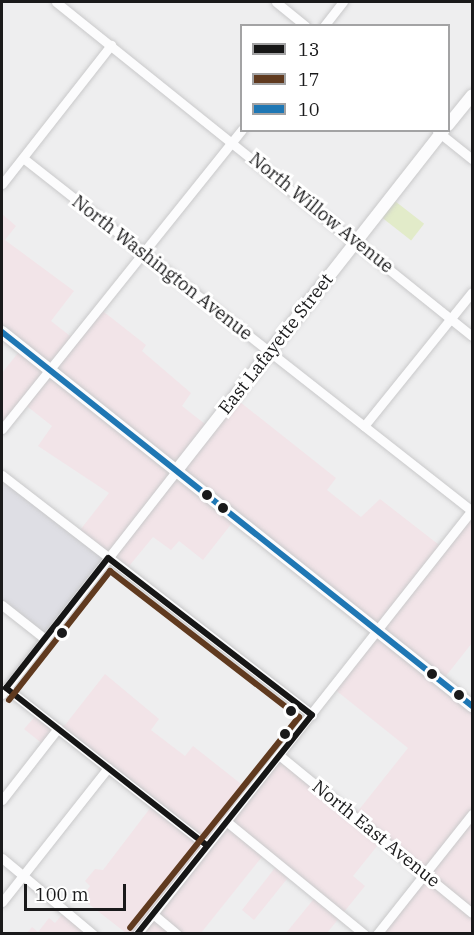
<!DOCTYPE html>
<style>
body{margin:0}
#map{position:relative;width:474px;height:935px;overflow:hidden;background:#eeeeef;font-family:"IBM Plex Serif",serif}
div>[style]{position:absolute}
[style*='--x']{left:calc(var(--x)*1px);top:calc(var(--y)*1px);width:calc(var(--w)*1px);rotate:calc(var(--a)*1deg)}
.commercial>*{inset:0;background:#f2e4e8}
.built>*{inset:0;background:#dedee4}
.green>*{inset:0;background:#e2ebc9;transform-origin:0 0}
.roads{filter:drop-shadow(0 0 2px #c9c9ca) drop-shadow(0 0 2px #c9c9ca)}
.minor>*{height:9px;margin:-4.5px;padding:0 4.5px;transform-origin:4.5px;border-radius:4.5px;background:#fcfcfd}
.major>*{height:12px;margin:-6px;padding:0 6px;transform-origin:6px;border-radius:6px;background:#fcfcfd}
.bus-1>*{height:6px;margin:-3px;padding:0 3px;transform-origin:3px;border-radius:3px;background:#161616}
.bus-2>*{height:6px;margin:-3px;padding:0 3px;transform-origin:3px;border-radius:3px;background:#603a1f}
.bus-3>*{height:6px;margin:-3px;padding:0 3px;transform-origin:3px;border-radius:3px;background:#1f77b4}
.dots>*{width:16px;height:16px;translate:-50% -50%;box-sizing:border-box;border:3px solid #fff;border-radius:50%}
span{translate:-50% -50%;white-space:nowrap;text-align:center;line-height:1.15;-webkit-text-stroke:6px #fff;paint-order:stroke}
.street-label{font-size:18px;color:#1a1a1b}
.frame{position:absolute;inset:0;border:3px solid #1a1a1b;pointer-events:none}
.legend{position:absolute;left:240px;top:24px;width:210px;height:108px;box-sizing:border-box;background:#fff;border:2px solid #a3a3a4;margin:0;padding:8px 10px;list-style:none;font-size:18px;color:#1a1a1b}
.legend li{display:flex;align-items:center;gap:12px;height:30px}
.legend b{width:30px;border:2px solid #a3a3a4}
.scale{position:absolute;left:24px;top:884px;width:102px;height:27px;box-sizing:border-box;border:3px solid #1a1a1b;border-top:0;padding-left:8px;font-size:18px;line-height:21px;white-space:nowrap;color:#1a1a1b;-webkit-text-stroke:4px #fff;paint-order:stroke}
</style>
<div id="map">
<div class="commercial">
<i style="clip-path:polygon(2px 214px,16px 226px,5px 240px,74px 291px,51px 321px,74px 339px,99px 308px,146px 345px,142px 351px,191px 393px,182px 406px,210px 428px,235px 398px,336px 478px,327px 490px,361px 517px,380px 499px,443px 548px,472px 510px,472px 643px,442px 681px,472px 706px,472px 933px,377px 933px,424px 874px,382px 840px,353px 876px,365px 886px,327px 933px,286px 933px,317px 895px,291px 874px,254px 920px,242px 910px,278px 864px,265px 853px,201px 933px,126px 933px,81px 898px,90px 886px,85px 881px,95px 869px,103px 870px,154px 803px,58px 728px,44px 745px,24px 729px,38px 713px,57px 728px,65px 725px,105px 674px,159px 719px,151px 730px,185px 756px,193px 746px,250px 791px,279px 755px,354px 816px,408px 748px,333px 688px,379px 631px,236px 518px,203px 560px,179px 541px,171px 550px,153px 537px,125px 571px,77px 534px,109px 493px,38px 446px,52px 426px,23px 403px,5px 425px,2px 422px,2px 373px,22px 348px,2px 332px)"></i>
<i style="clip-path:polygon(65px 911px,93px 934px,26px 934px,32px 927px,38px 932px,49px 918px,55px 923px)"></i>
</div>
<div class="built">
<i style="clip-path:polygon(2px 475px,108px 558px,45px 638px,2px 605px)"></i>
</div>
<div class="green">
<i style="left:391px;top:198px;width:42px;height:21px;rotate:38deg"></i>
</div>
<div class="roads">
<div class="minor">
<i style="--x:56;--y:2;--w:533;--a:38.76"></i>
<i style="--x:276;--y:2;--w:38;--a:39"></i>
<i style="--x:324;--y:26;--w:31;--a:-52"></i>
<i style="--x:437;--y:131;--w:45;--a:38.7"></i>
<i style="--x:23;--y:158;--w:571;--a:38.17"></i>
<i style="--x:2;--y:184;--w:177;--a:-51.9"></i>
<i style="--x:364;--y:426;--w:172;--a:-51.1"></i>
<i style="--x:2;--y:429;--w:384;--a:-51.3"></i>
<i style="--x:2;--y:475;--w:392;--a:37.7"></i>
<i style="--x:2;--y:605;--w:55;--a:38.3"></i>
<i style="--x:6;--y:688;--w:254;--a:38.1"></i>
<i style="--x:2;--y:694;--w:284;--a:-52"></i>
<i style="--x:279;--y:755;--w:249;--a:39.3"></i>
<i style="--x:2;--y:800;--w:91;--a:-52.1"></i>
<i style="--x:226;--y:821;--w:178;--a:39.3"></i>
<i style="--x:2;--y:858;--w:119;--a:39.9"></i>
<i style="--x:2;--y:902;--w:171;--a:-51.7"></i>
<i style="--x:153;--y:914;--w:31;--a:40"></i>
<i style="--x:137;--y:934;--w:540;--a:-51.69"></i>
<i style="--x:377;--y:934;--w:153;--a:-51.6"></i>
</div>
<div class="major">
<i style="--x:448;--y:125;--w:38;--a:-51"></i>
<i style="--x:2;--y:332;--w:601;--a:38.51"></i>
<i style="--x:177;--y:470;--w:432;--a:-51.9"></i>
</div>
</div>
<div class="bus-1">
<i style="--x:137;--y:934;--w:280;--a:-51.4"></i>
<i style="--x:312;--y:715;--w:257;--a:-142.4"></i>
<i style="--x:108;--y:558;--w:165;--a:128.1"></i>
<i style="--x:6;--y:688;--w:254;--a:38.1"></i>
</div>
<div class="bus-2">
<i style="--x:9;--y:700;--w:164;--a:-51.9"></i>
<i style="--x:110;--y:571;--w:239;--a:37.7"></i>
<i style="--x:299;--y:717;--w:270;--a:128.7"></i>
</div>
<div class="bus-3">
<i style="--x:2;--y:332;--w:601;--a:38.51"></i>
</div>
<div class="dots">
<i style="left:207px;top:495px;background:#1a1a1b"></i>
<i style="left:223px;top:508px;background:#1a1a1b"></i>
<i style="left:62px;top:633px;background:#1a1a1b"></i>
<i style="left:432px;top:674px;background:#1a1a1b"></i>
<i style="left:459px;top:695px;background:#1a1a1b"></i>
<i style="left:291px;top:711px;background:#1a1a1b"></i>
<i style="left:285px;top:734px;background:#1a1a1b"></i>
</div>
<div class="street-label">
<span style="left:321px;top:213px;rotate:39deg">North Willow Avenue</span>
<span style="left:162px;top:268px;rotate:38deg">North Washington Avenue</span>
<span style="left:276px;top:344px;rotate:-52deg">East Lafayette Street</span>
<span style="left:376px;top:834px;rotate:39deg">North East Avenue</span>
</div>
<div class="frame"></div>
<ul class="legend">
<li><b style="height:8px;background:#161616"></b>13</li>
<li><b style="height:8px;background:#603a1f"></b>17</li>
<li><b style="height:8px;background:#1f77b4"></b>10</li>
</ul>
<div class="scale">100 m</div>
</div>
